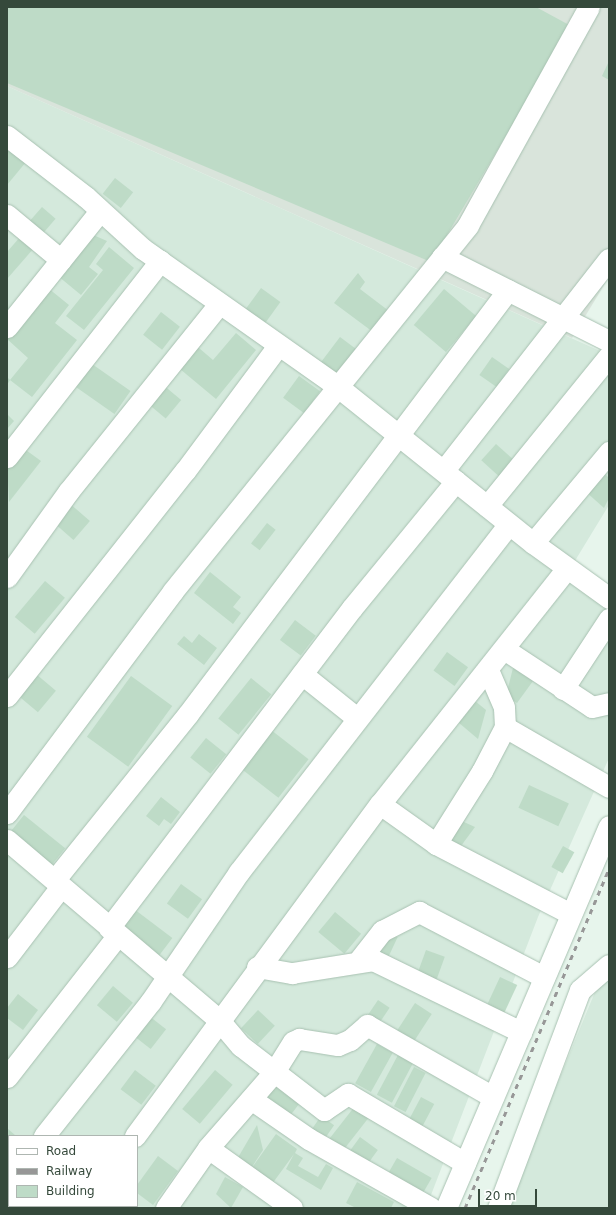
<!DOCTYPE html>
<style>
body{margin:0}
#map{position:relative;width:616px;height:1215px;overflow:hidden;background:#e7f5ec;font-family:"DejaVu Sans",sans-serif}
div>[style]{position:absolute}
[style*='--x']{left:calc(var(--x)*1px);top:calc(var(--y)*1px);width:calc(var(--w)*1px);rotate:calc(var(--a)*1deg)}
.residential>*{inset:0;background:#d4e9dc}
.industrial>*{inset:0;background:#d9e4db}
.building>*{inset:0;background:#bedbc7;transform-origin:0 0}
.roads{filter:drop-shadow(0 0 1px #a8c1b1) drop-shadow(0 0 1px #a8c1b1)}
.street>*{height:21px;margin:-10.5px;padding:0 10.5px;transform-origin:10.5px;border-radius:10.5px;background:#fff}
.rail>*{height:3px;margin-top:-1.5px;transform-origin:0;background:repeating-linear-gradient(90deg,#979797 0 5px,transparent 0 10px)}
span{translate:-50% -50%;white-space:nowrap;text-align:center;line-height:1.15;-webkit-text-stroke:3px #fff;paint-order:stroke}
.frame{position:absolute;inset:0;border:8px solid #35493b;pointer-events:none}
.legend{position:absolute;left:8px;top:1135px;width:130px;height:72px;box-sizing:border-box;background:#fff;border:1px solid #aeb6b1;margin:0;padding:5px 7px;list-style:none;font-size:12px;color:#35493b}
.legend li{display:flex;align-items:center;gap:8px;height:20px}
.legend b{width:20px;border:1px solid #aeb6b1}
.scale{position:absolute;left:478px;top:1189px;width:59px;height:18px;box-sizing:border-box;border:2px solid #35493b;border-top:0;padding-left:5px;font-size:12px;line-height:14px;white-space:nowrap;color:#35493b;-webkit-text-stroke:3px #fff;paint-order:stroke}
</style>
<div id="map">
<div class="residential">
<i style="clip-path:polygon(evenodd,7px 86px,609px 355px,609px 505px,573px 564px,609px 589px,609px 758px,538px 917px,426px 1208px,7px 1208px,7px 86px,9px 1136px,137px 1136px,137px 1206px,9px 1206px,9px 1136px)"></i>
<i style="clip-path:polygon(609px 958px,609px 1208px,506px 1208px)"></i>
</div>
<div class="industrial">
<i style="clip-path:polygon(7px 7px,609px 7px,609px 277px,572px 338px,7px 86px)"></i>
</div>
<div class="building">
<i style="clip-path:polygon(7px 7px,536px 7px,571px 26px,431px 262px,7px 83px)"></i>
<i style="clip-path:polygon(609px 61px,609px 80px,602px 76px)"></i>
<i style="clip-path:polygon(7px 146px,26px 162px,7px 185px)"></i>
<i style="left:115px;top:178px;width:23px;height:20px;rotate:38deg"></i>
<i style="left:42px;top:207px;width:18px;height:24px;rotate:41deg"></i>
<i style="clip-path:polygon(91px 234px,107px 241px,89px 267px,98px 274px,81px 295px,58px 276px)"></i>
<i style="clip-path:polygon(20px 237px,34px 248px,7px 279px,7px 252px)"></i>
<i style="clip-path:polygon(109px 247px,134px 268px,84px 330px,66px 316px,103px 270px,96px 264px)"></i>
<i style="clip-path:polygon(358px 273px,365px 282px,360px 289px,389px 311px,373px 332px,334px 303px)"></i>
<i style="clip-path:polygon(48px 288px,69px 305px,55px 323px,77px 340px,32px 397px,10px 380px,7px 385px,7px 377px,10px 380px,28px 358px,7px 339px)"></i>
<i style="left:261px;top:288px;width:24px;height:27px;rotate:36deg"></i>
<i style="left:444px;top:289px;width:42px;height:47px;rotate:40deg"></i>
<i style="left:161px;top:312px;width:24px;height:29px;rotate:38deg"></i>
<i style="clip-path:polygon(236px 333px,256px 350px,216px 399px,174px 364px,192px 342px,213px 360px)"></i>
<i style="left:340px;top:337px;width:20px;height:32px;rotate:37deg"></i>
<i style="left:492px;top:357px;width:21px;height:22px;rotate:35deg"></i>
<i style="left:92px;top:364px;width:47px;height:28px;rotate:35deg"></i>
<i style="left:299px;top:376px;width:26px;height:27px;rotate:36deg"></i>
<i style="left:162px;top:384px;width:25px;height:24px;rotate:40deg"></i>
<i style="clip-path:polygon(7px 414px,14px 421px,7px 429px)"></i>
<i style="left:496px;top:444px;width:24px;height:22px;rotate:42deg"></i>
<i style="clip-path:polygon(19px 445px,41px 461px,9px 502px,7px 462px)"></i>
<i style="clip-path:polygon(602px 471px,609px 478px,609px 498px,604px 508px,585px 491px)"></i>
<i style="left:68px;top:502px;width:29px;height:25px;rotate:41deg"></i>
<i style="left:267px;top:523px;width:11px;height:26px;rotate:38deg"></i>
<i style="clip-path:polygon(210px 572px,241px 597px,233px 607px,241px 613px,233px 624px,194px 593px)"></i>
<i style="left:45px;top:581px;width:26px;height:47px;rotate:40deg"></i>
<i style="left:295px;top:620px;width:26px;height:25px;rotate:37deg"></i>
<i style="clip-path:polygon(199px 634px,217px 648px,204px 665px,177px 644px,184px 636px,192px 643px)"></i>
<i style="left:447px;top:652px;width:26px;height:23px;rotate:36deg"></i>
<i style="clip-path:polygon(513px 668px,533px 681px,517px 703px,506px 696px)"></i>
<i style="left:36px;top:674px;width:26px;height:28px;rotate:40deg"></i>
<i style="left:131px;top:676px;width:51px;height:75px;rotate:36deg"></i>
<i style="left:251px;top:678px;width:26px;height:52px;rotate:39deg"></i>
<i style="clip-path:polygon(469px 696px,486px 710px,478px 739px,452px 717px)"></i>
<i style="left:266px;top:726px;width:54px;height:49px;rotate:38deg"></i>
<i style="left:206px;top:738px;width:26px;height:25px;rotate:39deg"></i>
<i style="left:529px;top:785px;width:44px;height:25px;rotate:25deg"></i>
<i style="clip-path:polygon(161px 797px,180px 812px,171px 824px,164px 819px,159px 826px,146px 816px)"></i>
<i style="left:24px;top:815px;width:53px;height:26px;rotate:39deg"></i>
<i style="clip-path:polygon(455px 818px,475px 827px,458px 850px,444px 844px)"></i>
<i style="left:563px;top:846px;width:13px;height:24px;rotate:29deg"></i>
<i style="left:181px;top:884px;width:26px;height:24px;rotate:36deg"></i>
<i style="left:130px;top:906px;width:53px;height:26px;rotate:37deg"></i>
<i style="left:335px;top:912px;width:34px;height:26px;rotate:40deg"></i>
<i style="left:385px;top:931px;width:14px;height:21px;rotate:25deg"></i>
<i style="left:426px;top:950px;width:20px;height:28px;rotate:20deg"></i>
<i style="left:500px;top:977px;width:19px;height:36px;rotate:25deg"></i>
<i style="left:113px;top:986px;width:26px;height:25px;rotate:40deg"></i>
<i style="clip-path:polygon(18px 994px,38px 1010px,23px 1030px,7px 1018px,7px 1008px)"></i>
<i style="left:378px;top:1000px;width:14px;height:19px;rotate:34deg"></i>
<i style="left:415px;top:1003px;width:20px;height:34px;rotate:33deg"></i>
<i style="left:258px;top:1010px;width:23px;height:25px;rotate:43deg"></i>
<i style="left:144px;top:1012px;width:28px;height:25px;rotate:38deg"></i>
<i style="left:377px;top:1044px;width:18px;height:45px;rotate:29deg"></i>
<i style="left:398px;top:1055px;width:17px;height:45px;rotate:28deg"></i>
<i style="left:414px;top:1067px;width:13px;height:44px;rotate:27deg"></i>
<i style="left:135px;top:1070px;width:26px;height:24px;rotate:37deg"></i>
<i style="left:215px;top:1070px;width:23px;height:51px;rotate:40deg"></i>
<i style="left:271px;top:1083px;width:35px;height:16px;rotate:37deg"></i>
<i style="left:421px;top:1097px;width:15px;height:26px;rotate:28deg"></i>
<i style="left:355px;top:1106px;width:18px;height:45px;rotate:38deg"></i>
<i style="left:321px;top:1116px;width:16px;height:21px;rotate:35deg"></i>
<i style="clip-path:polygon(257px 1125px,263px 1150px,250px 1170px,236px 1161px)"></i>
<i style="clip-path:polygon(7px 1128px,16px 1136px,9px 1136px,9px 1152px)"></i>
<i style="clip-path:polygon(276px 1134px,297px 1149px,295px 1153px,303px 1158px,298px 1166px,318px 1177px,326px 1164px,333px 1168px,321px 1190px,286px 1169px,294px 1154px,272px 1184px,251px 1169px)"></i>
<i style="left:360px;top:1137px;width:22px;height:21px;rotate:36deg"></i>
<i style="clip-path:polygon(158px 1156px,178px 1171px,153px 1205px,137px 1193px,137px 1185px)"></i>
<i style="left:397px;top:1158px;width:40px;height:24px;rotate:30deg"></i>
<i style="clip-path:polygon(225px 1177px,243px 1187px,231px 1208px,216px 1194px)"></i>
<i style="clip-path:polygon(357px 1182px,394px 1202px,391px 1208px,356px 1208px,346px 1203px)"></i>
<i style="clip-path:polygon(9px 1192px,9px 1206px,58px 1208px,7px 1208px)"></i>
</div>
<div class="roads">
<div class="street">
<i style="--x:7;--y:136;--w:100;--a:37.7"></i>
<i style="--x:86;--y:197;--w:77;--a:42.4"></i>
<i style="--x:143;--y:249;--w:237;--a:35.2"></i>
<i style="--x:337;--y:386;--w:251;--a:38.7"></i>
<i style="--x:533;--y:543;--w:94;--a:35.9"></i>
<i style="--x:7;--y:215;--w:70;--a:39.8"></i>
<i style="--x:442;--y:257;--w:187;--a:26.7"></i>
<i style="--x:7;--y:327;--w:149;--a:-51.3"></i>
<i style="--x:7;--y:457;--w:249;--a:-52"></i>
<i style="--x:444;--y:470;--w:268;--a:-52"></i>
<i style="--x:487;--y:506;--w:193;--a:-50.9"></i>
<i style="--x:533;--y:543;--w:119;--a:-50.1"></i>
<i style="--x:7;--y:577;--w:105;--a:-54.3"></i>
<i style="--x:68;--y:492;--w:241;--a:-51.2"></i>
<i style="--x:504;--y:649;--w:105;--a:33.4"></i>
<i style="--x:592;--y:707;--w:17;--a:-13"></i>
<i style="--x:302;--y:674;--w:70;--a:38.7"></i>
<i style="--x:563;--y:689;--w:84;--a:-56.7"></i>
<i style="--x:7;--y:696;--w:287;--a:-51.7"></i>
<i style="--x:185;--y:471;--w:156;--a:-53.4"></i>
<i style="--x:505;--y:727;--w:120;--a:30"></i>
<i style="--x:380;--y:804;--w:69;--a:35.5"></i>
<i style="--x:436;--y:844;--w:152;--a:27.4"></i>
<i style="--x:7;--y:813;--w:277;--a:-53.2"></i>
<i style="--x:173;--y:591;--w:470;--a:-51.1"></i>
<i style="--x:468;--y:225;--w:249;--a:-61"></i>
<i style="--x:7;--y:840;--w:277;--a:40.3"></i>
<i style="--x:218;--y:1019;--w:35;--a:50"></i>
<i style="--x:241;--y:1046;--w:105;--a:37.6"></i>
<i style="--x:324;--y:1110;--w:29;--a:-34"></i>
<i style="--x:348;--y:1094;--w:136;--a:30.5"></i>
<i style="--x:436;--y:844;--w:86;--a:-57.8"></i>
<i style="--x:482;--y:771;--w:50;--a:-62.4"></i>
<i style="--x:505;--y:727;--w:20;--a:-93"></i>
<i style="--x:504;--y:707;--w:40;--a:-113.4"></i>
<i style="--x:109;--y:928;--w:402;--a:-52.8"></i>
<i style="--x:352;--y:608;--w:164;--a:-50.7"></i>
<i style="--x:7;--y:957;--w:87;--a:-52.5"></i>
<i style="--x:60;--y:888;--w:11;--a:-105"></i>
<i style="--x:57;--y:877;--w:209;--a:-51.2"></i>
<i style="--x:188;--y:714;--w:531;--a:-52.96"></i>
<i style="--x:360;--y:959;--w:36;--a:-52"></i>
<i style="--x:382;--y:931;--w:42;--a:-27.2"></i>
<i style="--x:419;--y:912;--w:141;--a:27.5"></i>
<i style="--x:257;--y:967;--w:36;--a:10"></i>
<i style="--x:292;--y:973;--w:82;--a:-9.1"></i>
<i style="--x:373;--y:960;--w:165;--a:25.9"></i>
<i style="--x:7;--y:1077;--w:180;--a:-52"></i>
<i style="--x:251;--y:1099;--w:70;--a:34.6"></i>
<i style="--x:309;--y:1139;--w:140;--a:29.5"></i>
<i style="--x:44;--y:1136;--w:172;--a:-51.6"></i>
<i style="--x:151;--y:1001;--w:156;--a:-55.7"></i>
<i style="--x:239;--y:872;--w:440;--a:-52.2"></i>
<i style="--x:135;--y:1136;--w:413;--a:-53.6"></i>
<i style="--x:380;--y:804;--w:300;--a:-51.6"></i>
<i style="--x:208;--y:1148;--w:103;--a:35.5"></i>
<i style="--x:7;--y:1183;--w:4;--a:-56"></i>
<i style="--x:85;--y:1208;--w:2;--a:-63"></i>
<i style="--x:166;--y:1208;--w:73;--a:-55"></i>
<i style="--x:208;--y:1148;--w:101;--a:-49"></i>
<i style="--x:274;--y:1072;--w:36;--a:-58"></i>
<i style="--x:293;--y:1042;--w:7;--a:-27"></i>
<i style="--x:299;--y:1039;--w:39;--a:9"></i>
<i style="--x:338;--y:1045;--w:13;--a:-23"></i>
<i style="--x:350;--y:1040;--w:23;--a:-41"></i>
<i style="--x:367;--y:1025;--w:145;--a:29.7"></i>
<i style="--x:446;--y:1208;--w:415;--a:-66.9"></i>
<i style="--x:498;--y:1208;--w:233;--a:-69.4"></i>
<i style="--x:580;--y:990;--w:38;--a:-41"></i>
</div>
</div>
<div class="rail">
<i style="--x:465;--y:1208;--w:369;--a:-67"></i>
</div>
<div class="frame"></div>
<ul class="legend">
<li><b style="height:5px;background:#fff"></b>Road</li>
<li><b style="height:5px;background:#979797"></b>Railway</li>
<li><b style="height:11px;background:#bedbc7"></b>Building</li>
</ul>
<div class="scale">20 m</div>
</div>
